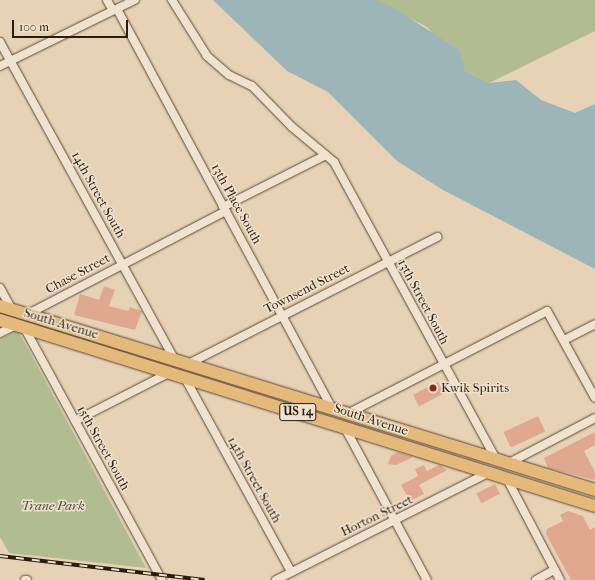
<!DOCTYPE html>
<style>
body{margin:0}
#map{position:relative;width:595px;height:580px;overflow:hidden;background:#e7d2b5;font-family:"IM FELL French Canon",serif}
div>[style]{position:absolute}
[style*='--x']{left:calc(var(--x)*1px);top:calc(var(--y)*1px);width:calc(var(--w)*1px);rotate:calc(var(--a)*1deg)}
.green>*{inset:0;background:#b1bd91}
.water>*{inset:0;background:#9bb5b8}
.building>*{inset:0;background:#e0a88e;transform-origin:0 0}
.roads{filter:drop-shadow(0 0 1px #594a38) drop-shadow(0 0 1px #594a38)}
.minor>*{height:8px;margin:-4px;padding:0 4px;transform-origin:4px;border-radius:4px;background:#efe2cf}
.highway>*{height:12px;margin:-6px;padding:0 6px;transform-origin:6px;border-radius:6px;background:#e4b97a}
.rail>*{height:4px;margin-top:-2px;transform-origin:0;background:repeating-linear-gradient(90deg,#efe2cf 0 8px,#2a1d0e 0 16px);box-sizing:border-box;border-block:1px solid #2a1d0e}
.dots>*{width:11px;height:11px;translate:-50% -50%;box-sizing:border-box;border:2px solid #efe2cf;border-radius:50%}
span{translate:-50% -50%;white-space:nowrap;text-align:center;line-height:1.15;-webkit-text-stroke:3px #efe2cf;paint-order:stroke}
.shield-label span{padding:1px 3px;background:#efe2cf;border:1px solid;border-radius:3px;-webkit-text-stroke-width:0}
.shield-label{font-size:12px;color:#2a1d0e;font-weight:700}
.street-label{font-size:13px;color:#2a1d0e}
.poi-label{font-size:13px;color:#2a1d0e}
.left{translate:0 -50%;text-align:left}
.park-label{font-size:13px;color:#524d35;font-style:italic}
.scale{position:absolute;left:12px;top:20px;width:116px;height:18px;box-sizing:border-box;border:2px solid #2a1d0e;border-top:0;padding-left:5px;font-size:12px;line-height:14px;white-space:nowrap;color:#2a1d0e;-webkit-text-stroke:3px #efe2cf;paint-order:stroke}
</style>
<div id="map">
<div class="green">
<i style="clip-path:polygon(375px 0,595px 0,595px 31px,489px 83px,465px 71px,427px 27px)"></i>
<i style="clip-path:polygon(18px 330px,146px 568px,9px 553px,0 537px,0 339px)"></i>
</div>
<div class="water">
<i style="clip-path:polygon(213px 0,375px 0,391px 6px,459px 50px,465px 71px,489px 83px,516px 80px,541px 100px,575px 113px,595px 104px,595px 269px,443px 190px,397px 161px,328px 92px,287px 71px)"></i>
</div>
<div class="building">
<i style="clip-path:polygon(104px 286px,115px 290px,109px 306px,128px 311px,130px 307px,142px 311px,135px 330px,74px 315px,80px 294px,99px 300px)"></i>
<i style="left:438px;top:382px;width:13px;height:28px;rotate:63deg"></i>
<i style="left:538px;top:416px;width:17px;height:38px;rotate:65deg"></i>
<i style="clip-path:polygon(595px 432px,595px 445px,584px 451px,595px 472px,595px 480px,548px 468px,544px 458px)"></i>
<i style="clip-path:polygon(398px 452px,413px 457px,396px 465px,388px 464px,391px 456px)"></i>
<i style="clip-path:polygon(424px 465px,427px 471px,439px 465px,447px 470px,419px 485px,424px 494px,410px 501px,401px 485px,418px 476px,415px 469px)"></i>
<i style="left:495px;top:484px;width:11px;height:21px;rotate:63deg"></i>
<i style="clip-path:polygon(568px 511px,583px 516px,590px 530px,595px 527px,595px 580px,571px 580px,546px 534px,547px 529px,563px 521px,560px 515px)"></i>
</div>
<div class="roads">
<div class="minor">
<i style="--x:107;--y:0;--w:10;--a:61"></i>
<i style="--x:172;--y:0;--w:66;--a:58"></i>
<i style="--x:207;--y:56;--w:29;--a:41"></i>
<i style="--x:229;--y:75;--w:25;--a:26"></i>
<i style="--x:252;--y:86;--w:57;--a:45.7"></i>
<i style="--x:292;--y:127;--w:55;--a:39.8"></i>
<i style="--x:334;--y:162;--w:341;--a:61.4"></i>
<i style="--x:117;--y:9;--w:455;--a:61.7"></i>
<i style="--x:0;--y:42;--w:363;--a:61.2"></i>
<i style="--x:0;--y:66;--w:150;--a:-26.1"></i>
<i style="--x:223;--y:207;--w:115;--a:-26.8"></i>
<i style="--x:0;--y:288;--w:25;--a:61"></i>
<i style="--x:28;--y:314;--w:223;--a:-27.5"></i>
<i style="--x:24;--y:327;--w:288;--a:61.4"></i>
<i style="--x:0;--y:333;--w:18;--a:-27"></i>
<i style="--x:564;--y:340;--w:35;--a:-27"></i>
<i style="--x:188;--y:364;--w:280;--a:-27"></i>
<i style="--x:185;--y:378;--w:221;--a:61.3"></i>
<i style="--x:347;--y:414;--w:225;--a:-27.2"></i>
<i style="--x:547;--y:311;--w:99;--a:61.1"></i>
<i style="--x:75;--y:421;--w:106;--a:-27.1"></i>
<i style="--x:344;--y:426;--w:175;--a:61.7"></i>
<i style="--x:507;--y:464;--w:99;--a:-27.6"></i>
<i style="--x:506;--y:477;--w:116;--a:62.3"></i>
<i style="--x:25;--y:580;--w:2;--a:0"></i>
<i style="--x:276;--y:580;--w:237;--a:-26.8"></i>
<i style="--x:536;--y:580;--w:21;--a:-29"></i>
</div>
<div class="highway">
<i style="--x:0;--y:306;--w:623;--a:17.18"></i>
<i style="--x:0;--y:320;--w:623;--a:17.36"></i>
</div>
</div>
<div class="rail">
<i style="--x:0;--y:556;--w:206;--a:6.7"></i>
</div>
<div class="dots">
<i style="left:433px;top:388px;background:#8f2418"></i>
</div>
<div class="shield-label">
<span style="left:298px;top:412px">US 14</span>
</div>
<div class="street-label">
<span style="left:98px;top:195px;rotate:61deg">14th Street South</span>
<span style="left:236px;top:204px;rotate:61deg">13th Place South</span>
<span style="left:78px;top:274px;rotate:-28deg">Chase Street</span>
<span style="left:307px;top:289px;rotate:-27deg">Townsend Street</span>
<span style="left:423px;top:302px;rotate:62deg">13th Street South</span>
<span style="left:61px;top:324px;rotate:17deg">South Avenue</span>
<span style="left:371px;top:420px;rotate:18deg">South Avenue</span>
<span style="left:103px;top:448px;rotate:61deg">15th Street South</span>
<span style="left:254px;top:480px;rotate:61deg">14th Street South</span>
<span style="left:377px;top:516px;rotate:-26deg">Horton Street</span>
</div>
<div class="poi-label">
<span class="left" style="left:441px;top:388px">Kwik Spirits</span>
</div>
<div class="park-label">
<span style="left:53px;top:506px">Trane Park</span>
</div>
<div class="scale">100 m</div>
</div>
